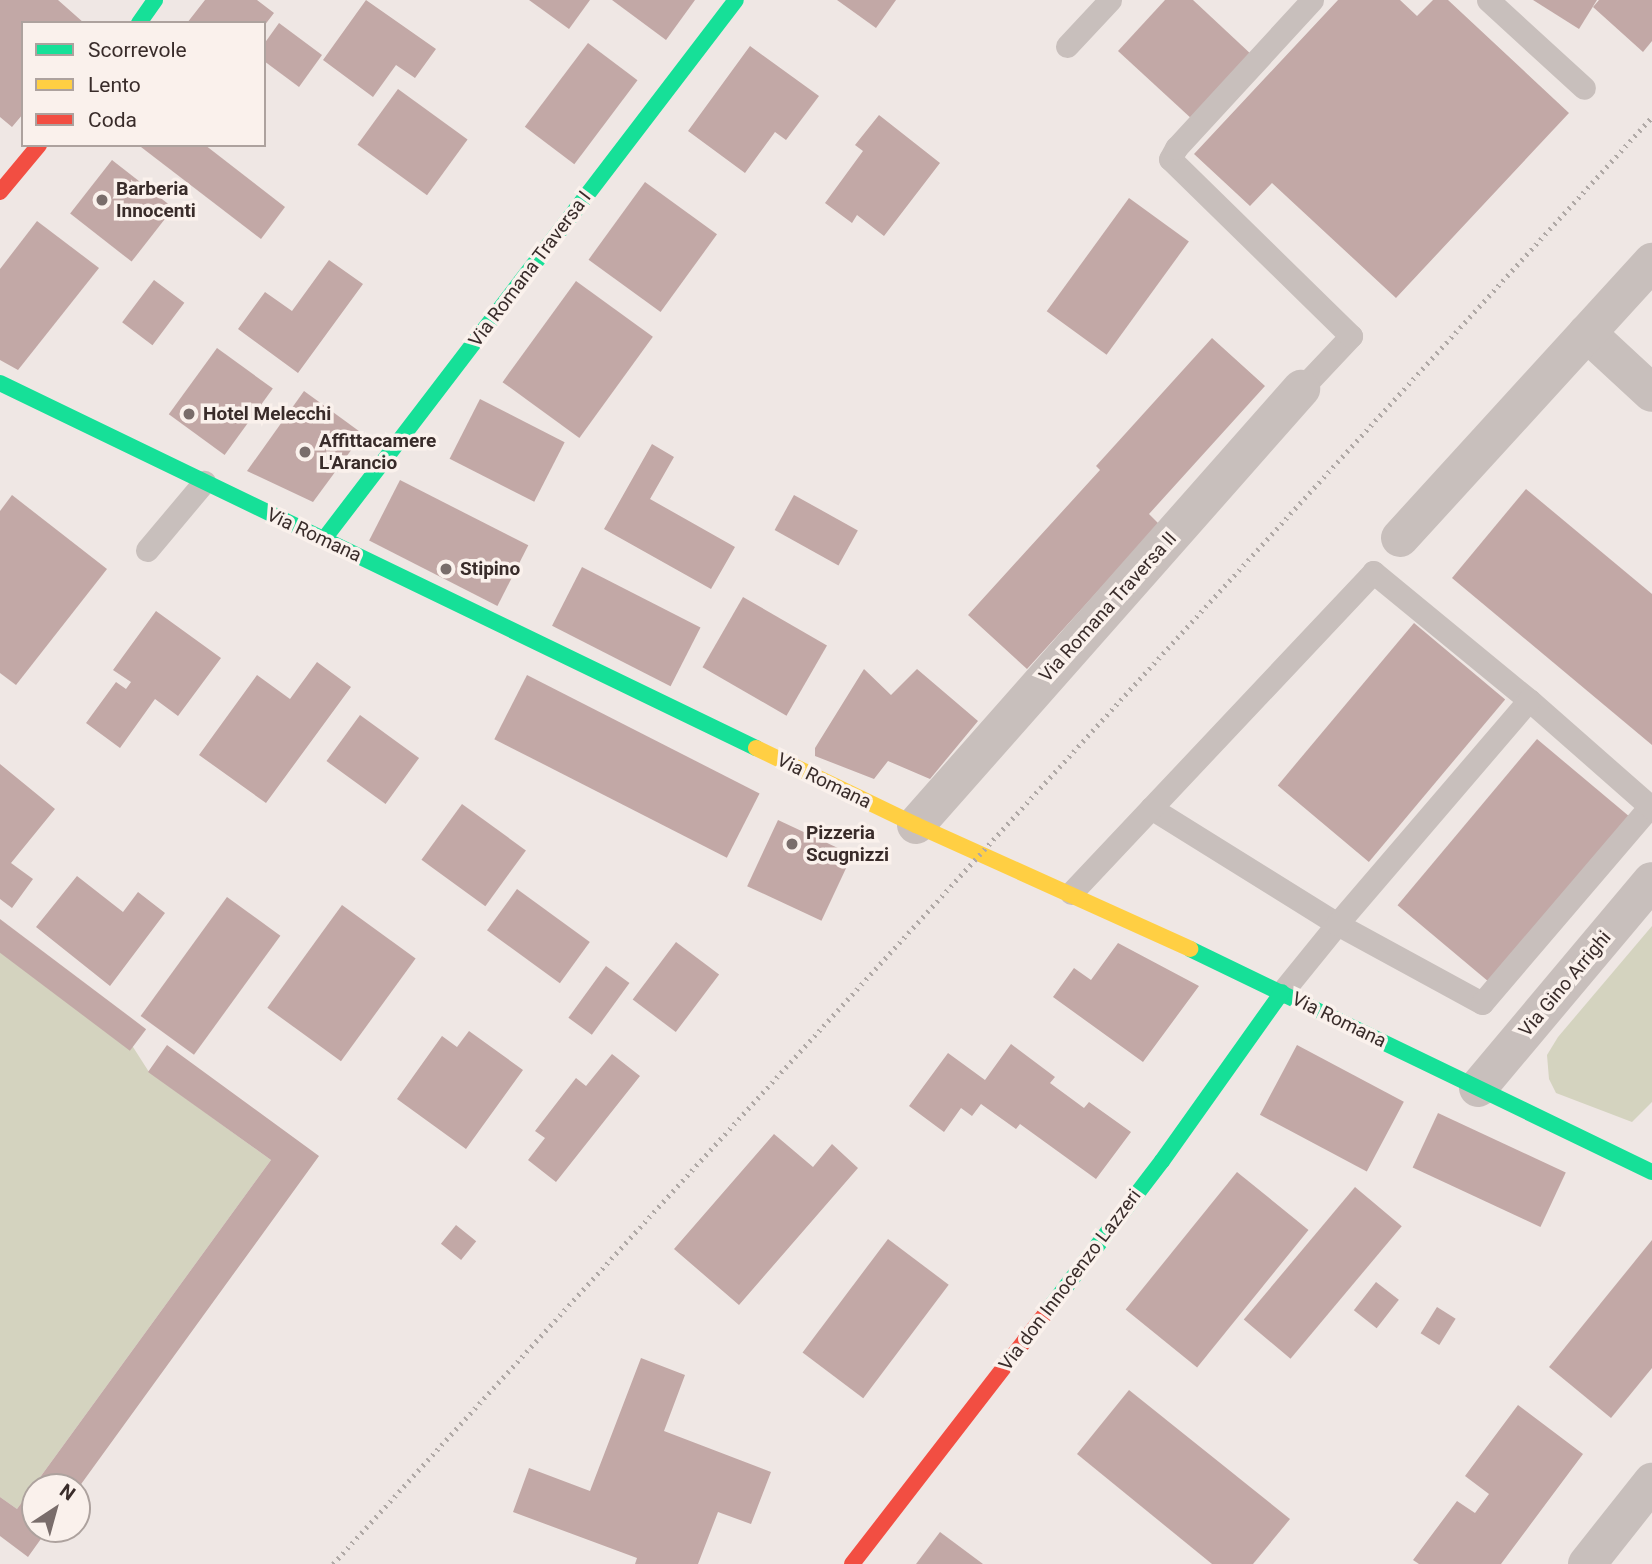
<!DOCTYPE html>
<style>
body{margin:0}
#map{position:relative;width:1652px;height:1564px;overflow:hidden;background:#efe7e4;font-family:Roboto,sans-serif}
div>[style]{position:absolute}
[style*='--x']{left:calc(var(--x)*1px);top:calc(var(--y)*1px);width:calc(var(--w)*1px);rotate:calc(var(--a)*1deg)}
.green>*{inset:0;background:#d4d3bf}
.building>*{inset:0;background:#c2a8a6;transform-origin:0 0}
.lane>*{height:23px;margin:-11.5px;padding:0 11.5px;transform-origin:11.5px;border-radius:11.5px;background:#c8bfbc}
.street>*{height:38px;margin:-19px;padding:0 19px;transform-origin:19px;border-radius:19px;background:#c8bfbc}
.fast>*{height:16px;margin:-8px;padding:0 8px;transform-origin:8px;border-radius:8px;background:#16e098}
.slow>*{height:16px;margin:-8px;padding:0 8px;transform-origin:8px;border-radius:8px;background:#ffcf43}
.jam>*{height:16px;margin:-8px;padding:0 8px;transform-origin:8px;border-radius:8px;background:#f24e42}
.rail>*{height:5px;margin-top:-2.5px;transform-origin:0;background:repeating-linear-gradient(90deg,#b0a9a6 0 2px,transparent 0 7px)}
.dots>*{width:19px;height:19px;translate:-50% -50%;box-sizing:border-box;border:4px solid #faf1ec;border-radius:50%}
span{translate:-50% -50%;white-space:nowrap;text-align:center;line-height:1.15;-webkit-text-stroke:7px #faf1ec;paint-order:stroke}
.poi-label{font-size:19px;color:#392c2a;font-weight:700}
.left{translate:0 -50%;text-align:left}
.street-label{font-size:19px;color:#392c2a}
.legend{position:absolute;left:21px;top:21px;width:245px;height:126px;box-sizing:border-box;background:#faf1ec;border:2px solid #ada29e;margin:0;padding:9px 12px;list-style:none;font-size:21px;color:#392c2a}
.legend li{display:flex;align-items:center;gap:14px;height:35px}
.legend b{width:35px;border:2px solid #ada29e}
.north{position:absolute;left:21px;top:1473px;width:70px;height:70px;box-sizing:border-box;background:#faf1ec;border:2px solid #ada29e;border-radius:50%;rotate:36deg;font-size:19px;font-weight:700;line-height:28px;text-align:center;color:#392c2a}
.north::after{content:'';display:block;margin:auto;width:24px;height:32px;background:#796d6b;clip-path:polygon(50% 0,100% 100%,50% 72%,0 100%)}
</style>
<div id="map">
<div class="green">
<i style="clip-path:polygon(1652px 926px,1652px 1102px,1632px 1122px,1556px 1093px,1549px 1079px,1547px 1055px,1558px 1037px)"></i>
<i style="clip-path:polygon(0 946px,133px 1047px,149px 1072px,271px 1160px,17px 1509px,0 1497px)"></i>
</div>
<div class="building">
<i style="clip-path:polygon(0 0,58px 0,84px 23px,23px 23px,23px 114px,12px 127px,0 117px)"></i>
<i style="clip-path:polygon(205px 0,257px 0,274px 13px,264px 26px,264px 23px,187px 23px)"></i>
<i style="clip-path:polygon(366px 0,436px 49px,415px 78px,396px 65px,373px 97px,323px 60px)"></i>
<i style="clip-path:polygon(529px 0,590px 0,569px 29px)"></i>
<i style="clip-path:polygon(612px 0,695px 0,666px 40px)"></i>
<i style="clip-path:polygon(837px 0,896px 0,876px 28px)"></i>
<i style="clip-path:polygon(1165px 0,1193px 0,1253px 56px,1193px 120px,1118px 51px)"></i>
<i style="clip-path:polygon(1338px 0,1400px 0,1417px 16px,1433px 0,1448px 0,1569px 113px,1396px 298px,1272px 183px,1250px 206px,1194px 154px)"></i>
<i style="clip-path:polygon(1533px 0,1597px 0,1579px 29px)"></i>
<i style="clip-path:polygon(1599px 0,1652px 0,1652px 41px,1643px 52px,1593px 7px)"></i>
<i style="clip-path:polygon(279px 23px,322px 55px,299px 87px,264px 61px,264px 44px)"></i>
<i style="left:588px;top:43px;width:62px;height:105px;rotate:37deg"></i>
<i style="clip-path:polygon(750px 46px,819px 96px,786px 140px,775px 132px,745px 173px,688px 131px)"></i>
<i style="left:398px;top:89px;width:86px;height:69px;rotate:36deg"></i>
<i style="clip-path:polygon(879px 115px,940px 163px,884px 236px,857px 215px,852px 223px,825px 203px,863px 151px,855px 145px)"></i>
<i style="clip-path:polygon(143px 145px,205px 145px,285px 207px,261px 239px,141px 147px)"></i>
<i style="left:112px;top:160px;width:78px;height:68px;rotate:38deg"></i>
<i style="left:645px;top:182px;width:89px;height:96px;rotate:36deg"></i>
<i style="left:1129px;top:198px;width:74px;height:140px;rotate:36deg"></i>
<i style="clip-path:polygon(37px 221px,99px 268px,18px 370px,0 360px,0 269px)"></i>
<i style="clip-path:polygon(329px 260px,363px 284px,298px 373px,238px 329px,265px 292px,292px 311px)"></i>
<i style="left:154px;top:280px;width:38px;height:53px;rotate:37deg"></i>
<i style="left:576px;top:281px;width:95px;height:125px;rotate:36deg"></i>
<i style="clip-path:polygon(1212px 338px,1265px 386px,1149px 514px,1159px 524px,1027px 669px,968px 615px,1100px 470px,1096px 466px)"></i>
<i style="left:217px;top:348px;width:69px;height:82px;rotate:36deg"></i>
<i style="clip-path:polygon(304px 391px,363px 434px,313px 502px,247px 471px)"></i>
<i style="left:480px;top:399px;width:95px;height:67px;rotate:27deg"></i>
<i style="clip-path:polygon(652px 444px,674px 457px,650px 499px,735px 547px,711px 589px,604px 529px)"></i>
<i style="left:400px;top:480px;width:144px;height:68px;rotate:27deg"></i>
<i style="clip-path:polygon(1526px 489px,1652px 594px,1652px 745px,1452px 578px)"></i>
<i style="clip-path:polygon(12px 495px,107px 569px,16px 685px,0 673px,0 511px)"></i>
<i style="left:794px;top:495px;width:73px;height:40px;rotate:29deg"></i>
<i style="left:582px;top:567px;width:133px;height:66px;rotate:27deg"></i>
<i style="left:743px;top:597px;width:97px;height:81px;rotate:30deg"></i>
<i style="clip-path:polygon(156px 611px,221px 658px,178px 716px,155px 699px,120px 748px,86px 723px,116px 682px,126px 689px,131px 682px,113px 670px)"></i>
<i style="left:1414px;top:623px;width:119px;height:212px;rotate:40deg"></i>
<i style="clip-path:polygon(317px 662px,351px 687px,266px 803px,199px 755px,257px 675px,290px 699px)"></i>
<i style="clip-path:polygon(864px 669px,891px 695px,917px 669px,978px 721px,930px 779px,888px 761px,874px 779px,815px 756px,815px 748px)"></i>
<i style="left:527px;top:675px;width:261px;height:72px;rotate:27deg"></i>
<i style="left:360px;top:715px;width:73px;height:57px;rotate:36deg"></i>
<i style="left:1537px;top:739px;width:121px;height:217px;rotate:40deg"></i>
<i style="clip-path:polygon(0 764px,55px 809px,11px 863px,33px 879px,12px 908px,0 899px)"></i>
<i style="left:462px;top:804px;width:79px;height:69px;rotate:36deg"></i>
<i style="left:778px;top:820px;width:82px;height:73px;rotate:25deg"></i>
<i style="clip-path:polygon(77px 876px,123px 912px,138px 892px,165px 913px,110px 986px,36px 927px)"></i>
<i style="left:517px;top:889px;width:90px;height:51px;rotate:36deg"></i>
<i style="left:227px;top:897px;width:66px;height:147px;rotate:36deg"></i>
<i style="left:342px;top:905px;width:91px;height:127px;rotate:36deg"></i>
<i style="left:0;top:919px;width:183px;height:27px;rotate:37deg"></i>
<i style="left:676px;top:942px;width:54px;height:72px;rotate:37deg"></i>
<i style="clip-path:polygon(1118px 943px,1199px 986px,1143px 1062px,1053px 997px,1074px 968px,1091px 980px)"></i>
<i style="left:606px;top:966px;width:29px;height:64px;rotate:36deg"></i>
<i style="clip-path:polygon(469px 1031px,523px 1070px,466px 1149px,397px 1099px,442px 1036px,457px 1047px)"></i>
<i style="clip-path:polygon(1011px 1044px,1055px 1077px,1050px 1083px,1084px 1108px,1089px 1102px,1131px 1132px,1096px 1179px,1020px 1124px,1016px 1129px,981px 1104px,972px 1116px,961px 1108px,944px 1132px,909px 1106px,948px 1053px,985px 1080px)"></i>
<i style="clip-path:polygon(167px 1045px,319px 1156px,79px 1487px,35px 1487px,35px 1529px,48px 1529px,28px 1557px,0 1536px,0 1497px,17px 1509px,271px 1160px,148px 1072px)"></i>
<i style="left:1297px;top:1045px;width:121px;height:79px;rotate:28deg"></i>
<i style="clip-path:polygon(612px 1054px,640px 1076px,556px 1182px,528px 1160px,545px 1138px,535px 1131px,576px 1078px,586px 1086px)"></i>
<i style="left:1438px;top:1113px;width:141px;height:60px;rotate:25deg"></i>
<i style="clip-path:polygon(774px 1134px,813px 1167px,832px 1144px,858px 1168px,739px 1305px,674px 1249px)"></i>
<i style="left:1237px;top:1172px;width:92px;height:177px;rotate:39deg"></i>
<i style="left:1355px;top:1187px;width:61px;height:173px;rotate:40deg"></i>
<i style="left:456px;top:1225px;width:26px;height:24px;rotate:39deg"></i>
<i style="left:888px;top:1239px;width:76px;height:142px;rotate:37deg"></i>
<i style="clip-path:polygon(1652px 1240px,1652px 1368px,1611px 1418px,1549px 1367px)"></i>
<i style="left:1376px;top:1282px;width:29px;height:36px;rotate:38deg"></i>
<i style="left:1437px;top:1307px;width:22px;height:31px;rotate:32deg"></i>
<i style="clip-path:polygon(641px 1358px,685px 1375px,664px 1431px,771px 1472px,751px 1524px,718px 1512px,698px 1564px,635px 1564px,637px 1558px,513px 1512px,529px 1468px,590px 1491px)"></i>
<i style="clip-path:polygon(1129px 1390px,1290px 1519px,1253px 1564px,1212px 1564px,1077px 1454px)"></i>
<i style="clip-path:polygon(1518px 1405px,1583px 1454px,1501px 1564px,1419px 1564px,1413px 1560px,1457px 1501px,1475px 1513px,1489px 1494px,1465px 1476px)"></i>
<i style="clip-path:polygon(940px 1532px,983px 1564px,916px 1564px)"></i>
</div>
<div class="lane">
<i style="--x:1488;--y:0;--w:130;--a:42.5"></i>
<i style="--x:1067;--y:46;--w:63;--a:-46.9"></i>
<i style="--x:1301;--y:389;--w:73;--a:-46.7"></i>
<i style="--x:1351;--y:336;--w:253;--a:-135.6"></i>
<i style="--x:1170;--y:159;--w:13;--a:-61"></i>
<i style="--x:1176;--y:148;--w:201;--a:-47.4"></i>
<i style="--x:147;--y:550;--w:89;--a:-50"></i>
<i style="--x:1151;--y:808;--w:219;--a:31.9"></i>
<i style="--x:1337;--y:924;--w:165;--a:28.6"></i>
<i style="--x:1482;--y:1003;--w:259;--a:-49.5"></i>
<i style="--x:1071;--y:893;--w:441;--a:-46.7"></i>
<i style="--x:1373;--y:572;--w:202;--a:39.4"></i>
<i style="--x:1529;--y:700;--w:164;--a:41.3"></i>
<i style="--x:1282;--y:992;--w:87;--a:-51"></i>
<i style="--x:1337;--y:924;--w:295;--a:-49.4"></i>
</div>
<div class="street">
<i style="--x:1587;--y:333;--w:88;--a:42.7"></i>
<i style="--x:1400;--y:538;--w:374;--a:-47.6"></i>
<i style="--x:916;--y:825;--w:582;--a:-48.55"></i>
<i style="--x:1478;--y:1088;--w:270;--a:-50"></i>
<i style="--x:1587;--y:1564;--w:105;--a:-51.6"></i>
</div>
<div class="fast">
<i style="--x:139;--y:23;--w:28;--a:-55"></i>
<i style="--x:0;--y:383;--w:840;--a:25.77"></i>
<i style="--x:324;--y:539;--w:678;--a:-52.61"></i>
<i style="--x:1190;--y:949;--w:513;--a:25.77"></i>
<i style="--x:1045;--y:1314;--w:193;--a:-52.6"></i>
<i style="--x:1162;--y:1161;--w:207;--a:-54.6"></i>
</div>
<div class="slow">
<i style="--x:756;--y:748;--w:178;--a:25.7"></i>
<i style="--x:916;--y:825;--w:301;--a:24.3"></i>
</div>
<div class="jam">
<i style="--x:0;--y:192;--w:61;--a:-50.3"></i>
<i style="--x:852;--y:1564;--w:316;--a:-52.3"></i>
</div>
<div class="rail">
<i style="--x:333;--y:1564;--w:1958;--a:-47.65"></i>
</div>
<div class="dots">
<i style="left:102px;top:200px;background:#796d6b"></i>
<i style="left:189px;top:414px;background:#796d6b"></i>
<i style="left:305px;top:452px;background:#796d6b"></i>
<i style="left:446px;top:569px;background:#796d6b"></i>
<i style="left:792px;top:844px;background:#796d6b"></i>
</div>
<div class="poi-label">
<span class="left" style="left:116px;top:200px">Barberia<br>Innocenti</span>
<span class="left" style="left:203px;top:414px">Hotel Melecchi</span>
<span class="left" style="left:319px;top:452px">Affittacamere<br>L'Arancio</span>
<span class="left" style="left:460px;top:569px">Stipino</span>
<span class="left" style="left:806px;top:844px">Pizzeria<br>Scugnizzi</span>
</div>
<div class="street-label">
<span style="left:530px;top:269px;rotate:-53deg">Via Romana Traversa I</span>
<span style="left:314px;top:535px;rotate:25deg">Via Romana</span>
<span style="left:1108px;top:607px;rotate:-48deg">Via Romana Traversa II</span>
<span style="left:824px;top:781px;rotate:26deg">Via Romana</span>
<span style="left:1565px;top:984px;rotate:-50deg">Via Gino Arrighi</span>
<span style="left:1339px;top:1020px;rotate:26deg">Via Romana</span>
<span style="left:1070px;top:1280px;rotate:-53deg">Via don Innocenzo Lazzeri</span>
</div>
<ul class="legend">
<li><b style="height:9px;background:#16e098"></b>Scorrevole</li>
<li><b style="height:9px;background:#ffcf43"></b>Lento</li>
<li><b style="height:9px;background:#f24e42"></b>Coda</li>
</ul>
<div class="north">N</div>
</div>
